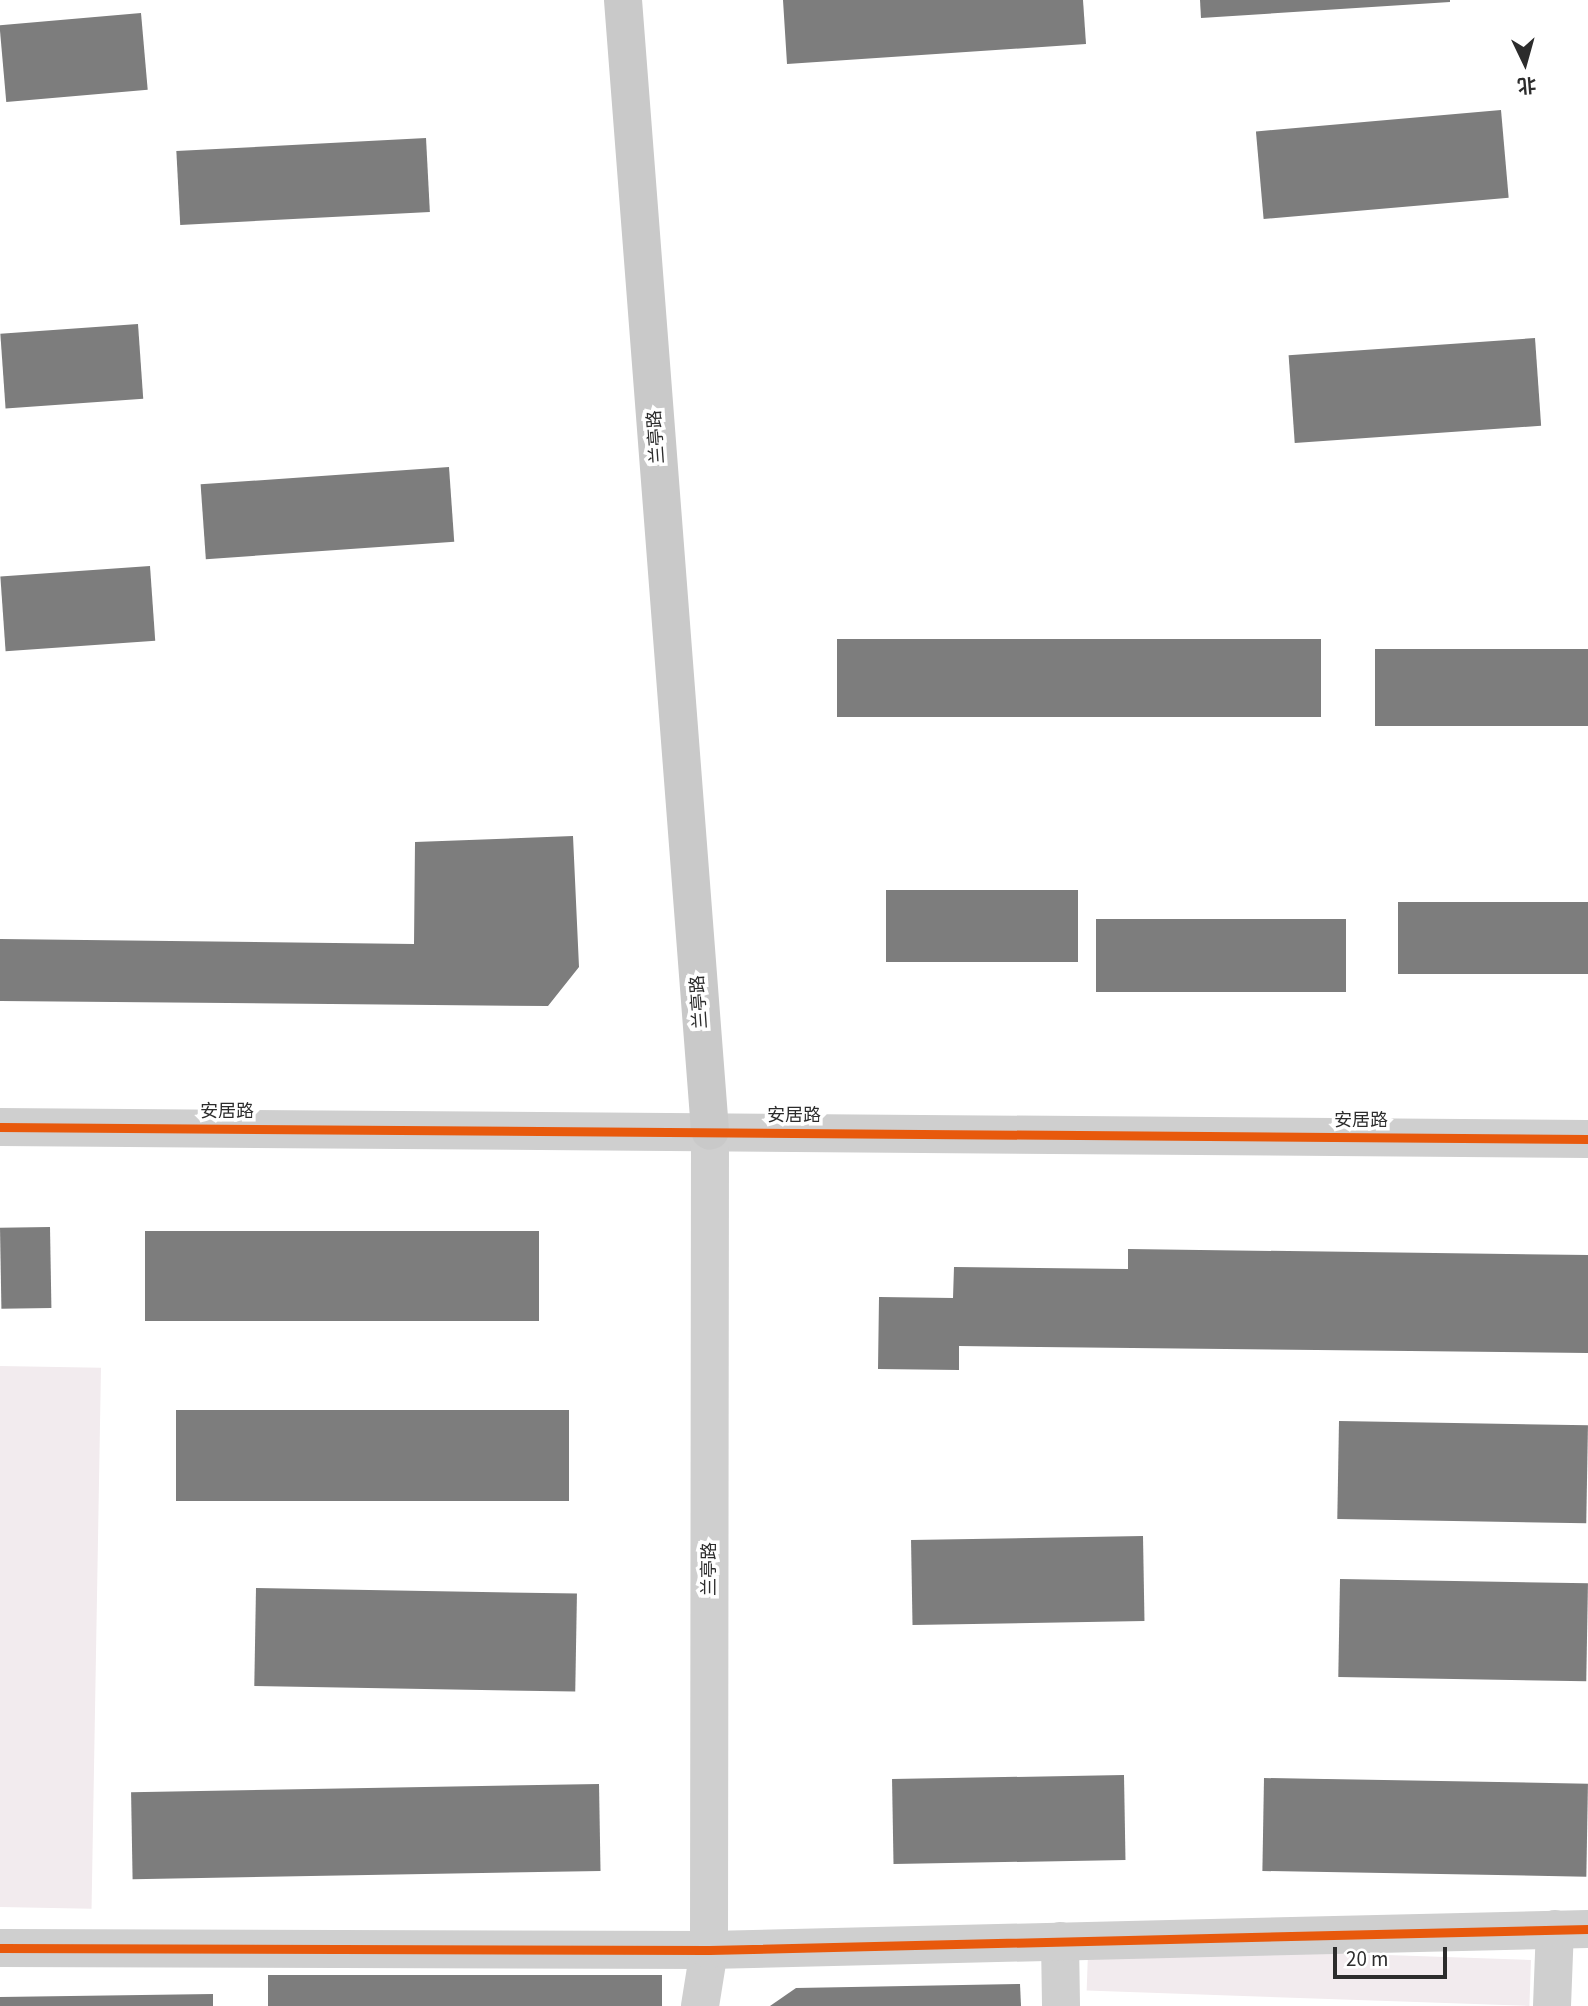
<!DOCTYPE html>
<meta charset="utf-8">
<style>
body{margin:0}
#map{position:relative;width:1588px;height:2006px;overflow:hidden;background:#fff;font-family:"Source Sans 3","Noto Sans SC",sans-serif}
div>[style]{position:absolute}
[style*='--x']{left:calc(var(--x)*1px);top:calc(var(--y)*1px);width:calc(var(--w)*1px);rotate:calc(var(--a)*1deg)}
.green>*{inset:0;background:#f2ebee;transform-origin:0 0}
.building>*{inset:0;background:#7d7d7d;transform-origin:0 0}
.minor>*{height:38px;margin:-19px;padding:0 19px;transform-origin:19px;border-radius:19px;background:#cfcfcf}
.tertiary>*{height:38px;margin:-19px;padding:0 19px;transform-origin:19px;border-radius:19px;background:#cfcfcf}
.secondary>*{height:38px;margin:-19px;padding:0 19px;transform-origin:19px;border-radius:19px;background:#c9c9c9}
.cycleway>*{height:9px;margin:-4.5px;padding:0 4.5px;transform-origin:4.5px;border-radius:4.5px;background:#e8590c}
span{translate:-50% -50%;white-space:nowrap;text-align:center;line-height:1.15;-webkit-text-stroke:7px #fff;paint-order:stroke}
.street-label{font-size:18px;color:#2c2c2c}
.north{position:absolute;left:1490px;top:28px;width:70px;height:70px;-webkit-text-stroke:5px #fff;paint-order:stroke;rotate:175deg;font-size:19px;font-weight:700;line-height:28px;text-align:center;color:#2c2c2c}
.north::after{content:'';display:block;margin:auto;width:24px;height:32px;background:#2c2c2c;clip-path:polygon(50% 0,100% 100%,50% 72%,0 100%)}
.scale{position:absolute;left:1333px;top:1947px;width:114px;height:32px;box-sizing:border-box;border:4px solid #2c2c2c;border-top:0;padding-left:9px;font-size:21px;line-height:24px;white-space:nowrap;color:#2c2c2c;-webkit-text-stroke:5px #fff;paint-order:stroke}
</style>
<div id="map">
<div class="green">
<i style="left:0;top:1366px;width:101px;height:541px;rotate:1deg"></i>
<i style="left:1531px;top:1960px;width:46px;height:443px;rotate:92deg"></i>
</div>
<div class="building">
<i style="clip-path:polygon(783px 0,1083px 0,1086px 44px,787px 64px)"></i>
<i style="clip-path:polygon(1200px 0,1450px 0,1450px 2px,1201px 18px)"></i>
<i style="left:141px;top:13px;width:77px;height:142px;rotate:85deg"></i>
<i style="left:1501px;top:110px;width:88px;height:246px;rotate:85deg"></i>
<i style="left:426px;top:138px;width:74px;height:250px;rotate:87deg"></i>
<i style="left:138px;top:324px;width:75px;height:138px;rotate:86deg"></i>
<i style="left:1535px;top:338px;width:88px;height:247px;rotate:86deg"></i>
<i style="left:449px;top:467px;width:75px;height:249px;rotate:86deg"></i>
<i style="left:150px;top:566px;width:75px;height:150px;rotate:86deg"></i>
<i style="left:837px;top:639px;width:484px;height:78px"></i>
<i style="left:1375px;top:649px;width:213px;height:77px"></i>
<i style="clip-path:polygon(573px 836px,579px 967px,548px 1006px,0 1001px,0 939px,414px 944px,415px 842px)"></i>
<i style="left:886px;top:890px;width:192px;height:72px"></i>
<i style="left:1398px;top:902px;width:190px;height:72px"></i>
<i style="left:1096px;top:919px;width:250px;height:73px"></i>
<i style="left:50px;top:1227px;width:81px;height:50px;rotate:89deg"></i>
<i style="left:539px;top:1231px;width:90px;height:394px;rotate:90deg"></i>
<i style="clip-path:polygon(1128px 1249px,1588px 1255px,1588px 1353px,959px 1346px,959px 1370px,878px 1369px,879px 1297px,953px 1298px,954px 1267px,1128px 1269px)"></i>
<i style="left:569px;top:1410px;width:91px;height:393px;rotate:90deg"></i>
<i style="left:1339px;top:1421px;width:249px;height:98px;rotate:1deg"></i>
<i style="left:1143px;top:1536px;width:85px;height:232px;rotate:89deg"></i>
<i style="left:1340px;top:1579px;width:248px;height:98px;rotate:1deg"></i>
<i style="left:256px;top:1588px;width:321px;height:98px;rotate:1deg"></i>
<i style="left:1124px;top:1775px;width:85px;height:232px;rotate:89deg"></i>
<i style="left:1264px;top:1778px;width:324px;height:93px;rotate:1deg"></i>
<i style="left:599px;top:1784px;width:87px;height:468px;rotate:89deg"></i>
<i style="left:662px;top:1975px;width:31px;height:394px;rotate:90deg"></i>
<i style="clip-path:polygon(1020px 1984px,1021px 2006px,770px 2006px,796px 1988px)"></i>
<i style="clip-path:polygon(213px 1994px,213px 2006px,0 2006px,0 1997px)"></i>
</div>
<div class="minor">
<i style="--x:1060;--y:1941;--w:65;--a:89.1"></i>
<i style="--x:0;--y:1948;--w:709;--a:0.16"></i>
<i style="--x:709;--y:1950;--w:879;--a:-1.37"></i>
<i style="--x:1552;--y:2006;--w:77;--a:-87.8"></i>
</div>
<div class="tertiary">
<i style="--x:0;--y:1127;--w:1588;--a:0.43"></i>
<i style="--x:700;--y:2006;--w:57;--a:-80.9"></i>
<i style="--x:709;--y:1950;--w:819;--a:-89.93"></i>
</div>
<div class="secondary">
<i style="--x:623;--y:0;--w:1134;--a:85.6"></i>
</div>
<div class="cycleway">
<i style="--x:0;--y:1127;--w:1588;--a:0.43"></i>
<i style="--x:0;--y:1948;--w:709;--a:0.16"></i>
<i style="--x:709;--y:1950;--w:879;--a:-1.37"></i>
</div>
<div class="street-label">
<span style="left:657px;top:437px;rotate:-94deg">兰亭路</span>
<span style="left:700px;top:1002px;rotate:-94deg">兰亭路</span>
<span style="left:227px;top:1112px">安居路</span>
<span style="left:794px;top:1116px">安居路</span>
<span style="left:1361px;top:1121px">安居路</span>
<span style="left:710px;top:1569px;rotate:-90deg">兰亭路</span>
</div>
<div class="north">北</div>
<div class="scale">20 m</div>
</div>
